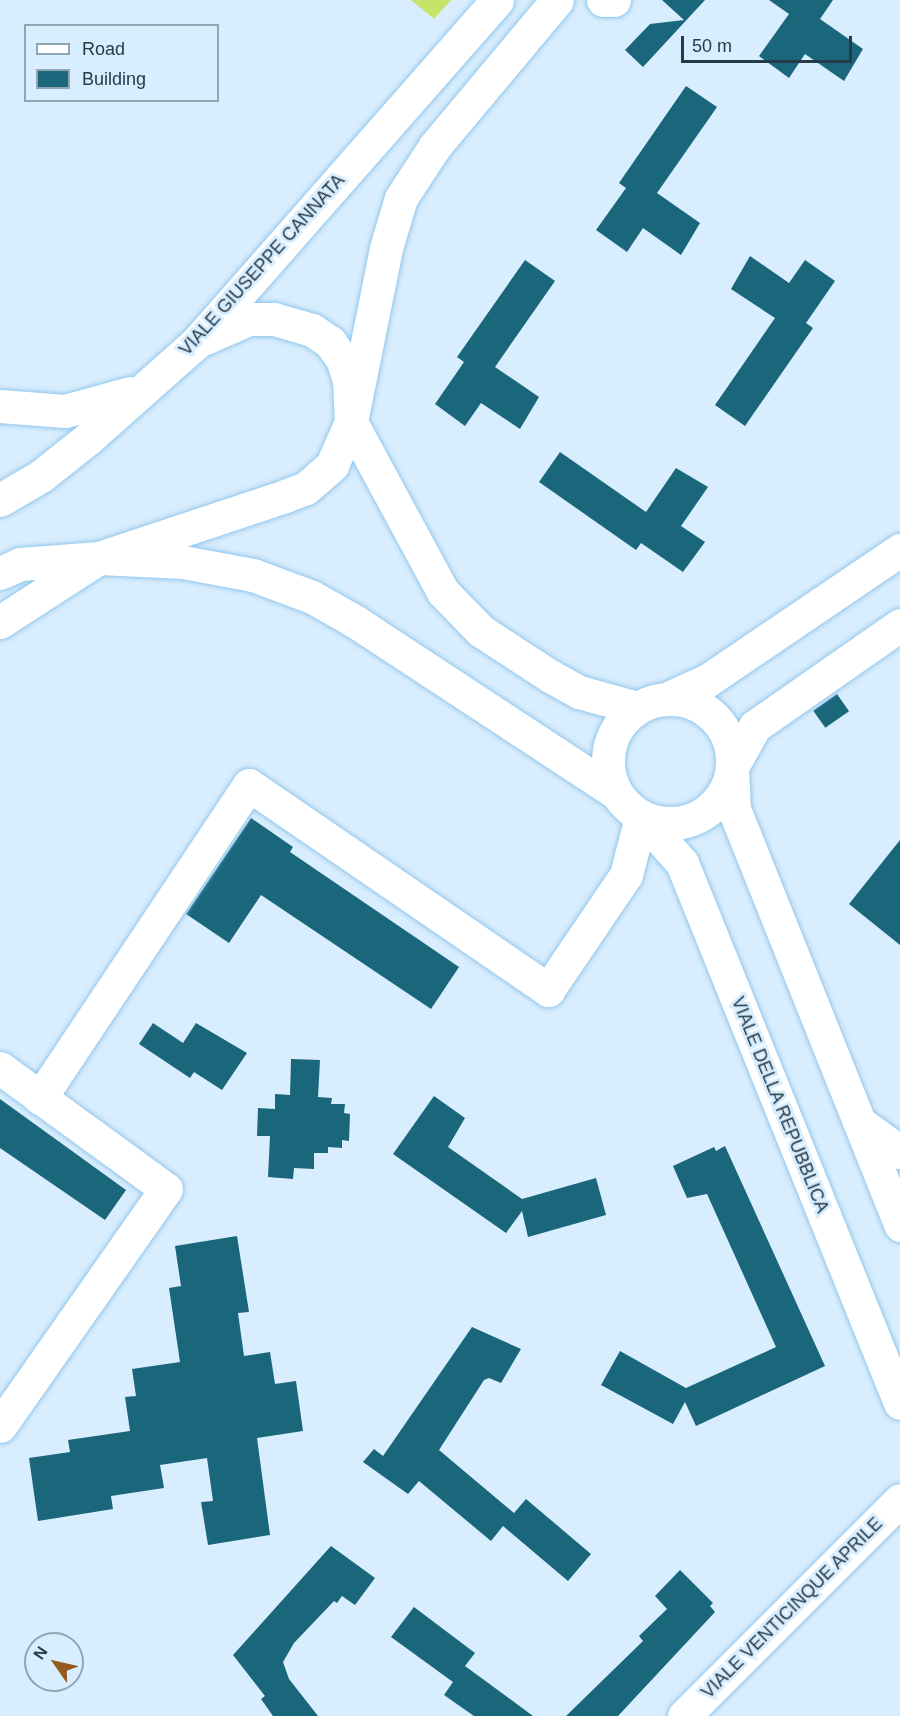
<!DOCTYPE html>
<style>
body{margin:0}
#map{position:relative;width:900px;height:1716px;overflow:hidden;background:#d8edfd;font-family:Helvetica,sans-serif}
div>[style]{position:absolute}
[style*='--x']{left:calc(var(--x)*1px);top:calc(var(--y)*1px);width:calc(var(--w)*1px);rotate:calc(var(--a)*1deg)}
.green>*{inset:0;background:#c7e46a}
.building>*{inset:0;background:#1a677c;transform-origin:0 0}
.roads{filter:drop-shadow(0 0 2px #92c7ee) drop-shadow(0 0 2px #92c7ee)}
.minor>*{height:33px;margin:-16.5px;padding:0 16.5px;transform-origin:16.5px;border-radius:16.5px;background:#fff}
.minor>.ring{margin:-16.5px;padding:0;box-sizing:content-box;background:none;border:33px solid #fff;border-radius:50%}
span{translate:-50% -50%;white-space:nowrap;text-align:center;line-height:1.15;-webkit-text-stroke:6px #d8edfd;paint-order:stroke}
.street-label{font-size:18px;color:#253b4a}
.legend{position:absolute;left:24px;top:24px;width:195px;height:78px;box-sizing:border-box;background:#d8edfd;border:2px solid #90a6b5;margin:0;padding:8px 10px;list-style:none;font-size:18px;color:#253b4a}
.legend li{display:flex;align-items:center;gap:12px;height:30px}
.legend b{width:30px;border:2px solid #90a6b5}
.north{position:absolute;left:24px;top:1632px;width:60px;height:60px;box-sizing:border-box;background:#d8edfd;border:2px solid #90a6b5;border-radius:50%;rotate:304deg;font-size:16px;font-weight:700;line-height:24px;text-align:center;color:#253b4a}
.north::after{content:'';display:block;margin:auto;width:21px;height:27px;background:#96591c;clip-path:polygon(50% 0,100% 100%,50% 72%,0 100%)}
.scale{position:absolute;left:681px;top:36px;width:171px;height:27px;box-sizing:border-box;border:3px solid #253b4a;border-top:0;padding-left:8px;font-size:18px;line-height:21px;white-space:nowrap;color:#253b4a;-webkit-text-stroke:4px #d8edfd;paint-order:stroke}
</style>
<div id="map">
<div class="green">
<i style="clip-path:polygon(411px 0,451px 0,434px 19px)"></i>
</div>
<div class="building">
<i style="clip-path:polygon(662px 0,705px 0,643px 67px,625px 50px,650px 24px,684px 20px)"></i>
<i style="clip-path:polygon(769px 0,833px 0,820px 19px,863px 49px,844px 81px,805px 54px,789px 78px,759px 56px,789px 14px)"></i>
<i style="clip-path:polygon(686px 86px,717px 107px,657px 193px,700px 223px,681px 255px,643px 228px,627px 252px,596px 230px,626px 188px,619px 183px)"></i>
<i style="clip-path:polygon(750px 256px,789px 283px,805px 260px,835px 281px,806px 323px,813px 328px,745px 426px,715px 405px,775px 318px,731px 289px)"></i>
<i style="clip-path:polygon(525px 260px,555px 281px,495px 367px,539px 397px,520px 429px,481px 403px,465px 426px,435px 404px,464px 362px,457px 357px)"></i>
<i style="clip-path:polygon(560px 452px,646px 512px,676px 468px,708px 487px,681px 526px,705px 542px,683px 572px,641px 543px,636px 550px,539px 482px)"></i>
<i style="left:837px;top:694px;width:21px;height:29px;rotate:55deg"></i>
<i style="clip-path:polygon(251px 818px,293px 847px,290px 852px,459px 967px,431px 1009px,261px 895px,229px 943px,186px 914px)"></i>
<i style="clip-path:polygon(900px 840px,900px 945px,849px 904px)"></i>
<i style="clip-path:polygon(153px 1023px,183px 1043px,196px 1023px,247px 1053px,222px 1090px,194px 1072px,190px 1078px,139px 1044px)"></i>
<i style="clip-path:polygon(291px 1059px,320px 1060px,318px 1097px,332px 1098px,331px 1104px,345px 1104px,344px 1113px,350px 1114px,349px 1141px,342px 1140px,342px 1148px,328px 1147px,328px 1153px,314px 1153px,314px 1169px,294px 1168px,293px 1179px,268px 1177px,270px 1136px,257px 1136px,258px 1108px,275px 1109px,275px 1094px,290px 1095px)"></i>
<i style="clip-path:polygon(434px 1096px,465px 1118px,448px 1147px,522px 1199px,596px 1178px,606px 1215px,528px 1237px,522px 1211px,506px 1233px,393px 1154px)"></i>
<i style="clip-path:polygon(0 1099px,126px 1190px,105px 1220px,0 1148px)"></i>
<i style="clip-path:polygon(725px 1146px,825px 1366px,696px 1426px,685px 1402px,673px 1424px,601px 1385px,620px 1351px,686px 1388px,776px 1347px,707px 1194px,687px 1198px,673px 1166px,714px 1147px,716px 1151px)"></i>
<i style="clip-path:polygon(237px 1236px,249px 1312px,238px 1313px,244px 1356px,270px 1352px,275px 1384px,296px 1381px,303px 1431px,257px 1438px,270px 1535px,208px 1545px,201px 1502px,213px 1501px,207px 1458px,160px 1465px,164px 1488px,111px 1496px,113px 1509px,38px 1521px,29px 1458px,70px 1452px,68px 1440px,130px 1431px,125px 1397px,136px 1396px,132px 1369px,180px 1362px,169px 1288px,181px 1286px,175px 1246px)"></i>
<i style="clip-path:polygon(472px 1327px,521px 1349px,501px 1383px,489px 1378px,484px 1380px,439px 1450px,514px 1513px,526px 1499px,591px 1554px,568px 1581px,503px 1526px,491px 1541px,419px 1481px,408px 1494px,363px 1462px,374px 1449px,383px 1456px)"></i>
<i style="clip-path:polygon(331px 1546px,375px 1578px,355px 1605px,342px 1596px,337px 1603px,334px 1601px,294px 1643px,283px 1662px,289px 1679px,318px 1716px,273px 1716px,261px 1699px,265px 1696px,233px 1655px)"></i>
<i style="clip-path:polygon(680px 1570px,713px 1603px,710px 1606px,715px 1612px,618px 1716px,566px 1716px,643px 1641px,639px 1636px,667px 1609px,655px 1596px)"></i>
<i style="clip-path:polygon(414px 1607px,475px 1653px,465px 1666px,533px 1716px,474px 1716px,444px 1695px,453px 1682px,391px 1637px)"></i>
</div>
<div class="roads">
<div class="minor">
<i style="--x:603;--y:0;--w:11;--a:0"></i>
<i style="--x:205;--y:338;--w:48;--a:-23.4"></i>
<i style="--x:249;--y:319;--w:25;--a:0"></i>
<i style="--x:274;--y:319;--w:40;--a:16"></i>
<i style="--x:312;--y:330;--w:22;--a:34"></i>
<i style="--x:330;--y:342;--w:21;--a:55"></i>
<i style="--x:342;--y:359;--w:22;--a:72"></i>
<i style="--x:349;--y:380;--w:42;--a:87.3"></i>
<i style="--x:351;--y:422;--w:193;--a:61.6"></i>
<i style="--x:443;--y:592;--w:54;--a:45.7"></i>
<i style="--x:481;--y:631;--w:82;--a:33.1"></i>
<i style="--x:550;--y:676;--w:33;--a:29"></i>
<i style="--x:579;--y:692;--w:60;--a:15.4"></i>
<i style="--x:0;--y:406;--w:65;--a:4.4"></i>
<i style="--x:65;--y:411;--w:67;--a:-15.5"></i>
<i style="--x:0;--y:500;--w:48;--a:-30.3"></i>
<i style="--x:41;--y:476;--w:63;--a:-38.5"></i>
<i style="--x:90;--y:437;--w:142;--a:-41.6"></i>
<i style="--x:196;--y:343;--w:456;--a:-48.7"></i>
<i style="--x:0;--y:573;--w:22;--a:-24"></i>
<i style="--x:20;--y:564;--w:79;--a:-4.3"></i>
<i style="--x:99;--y:558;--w:196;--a:-18.4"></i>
<i style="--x:285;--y:496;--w:22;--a:-21"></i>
<i style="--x:306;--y:488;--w:35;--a:-41"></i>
<i style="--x:332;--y:465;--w:47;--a:-66.2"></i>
<i style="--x:351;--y:422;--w:177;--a:-78.6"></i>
<i style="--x:386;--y:248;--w:52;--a:-73.3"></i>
<i style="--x:401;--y:198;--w:62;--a:-56.8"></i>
<i style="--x:435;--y:146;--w:190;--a:-50.1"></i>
<i style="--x:0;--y:622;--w:118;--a:-32.9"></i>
<i style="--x:99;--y:558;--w:84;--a:2.7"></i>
<i style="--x:183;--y:562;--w:71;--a:10.5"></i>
<i style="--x:253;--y:575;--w:63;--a:20.4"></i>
<i style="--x:312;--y:597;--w:51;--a:29.6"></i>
<i style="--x:356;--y:622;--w:310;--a:33.3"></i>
<i style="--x:900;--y:625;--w:177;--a:145.1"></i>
<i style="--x:755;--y:726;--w:47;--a:119.3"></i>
<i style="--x:732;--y:767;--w:42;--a:87.3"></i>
<i style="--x:734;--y:809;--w:448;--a:68.2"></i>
<i class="ring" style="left:608px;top:699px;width:91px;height:91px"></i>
<i style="--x:666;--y:699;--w:46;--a:-24.3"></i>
<i style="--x:708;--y:680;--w:232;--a:-34.1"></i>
<i style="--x:641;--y:817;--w:62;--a:48.3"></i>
<i style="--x:682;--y:863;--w:582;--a:68.02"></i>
<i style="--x:0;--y:1068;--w:205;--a:36.1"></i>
<i style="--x:166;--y:1189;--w:289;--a:125"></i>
<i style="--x:40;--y:1098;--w:376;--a:-56.3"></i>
<i style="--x:249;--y:785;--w:363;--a:34.4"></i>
<i style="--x:548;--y:990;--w:139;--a:-55.9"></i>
<i style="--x:626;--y:875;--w:60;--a:-75.5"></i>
<i style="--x:859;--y:1122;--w:51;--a:36.2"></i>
<i style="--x:684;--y:1716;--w:305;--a:-45"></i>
</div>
</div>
<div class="street-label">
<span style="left:262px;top:265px;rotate:-48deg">VIALE GIUSEPPE CANNATA</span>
<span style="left:780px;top:1105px;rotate:68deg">VIALE DELLA REPUBBLICA</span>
<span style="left:792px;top:1608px;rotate:-45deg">VIALE VENTICINQUE APRILE</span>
</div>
<ul class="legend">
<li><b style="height:8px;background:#fff"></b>Road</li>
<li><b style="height:16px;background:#1a677c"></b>Building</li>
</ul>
<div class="north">N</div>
<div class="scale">50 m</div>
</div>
